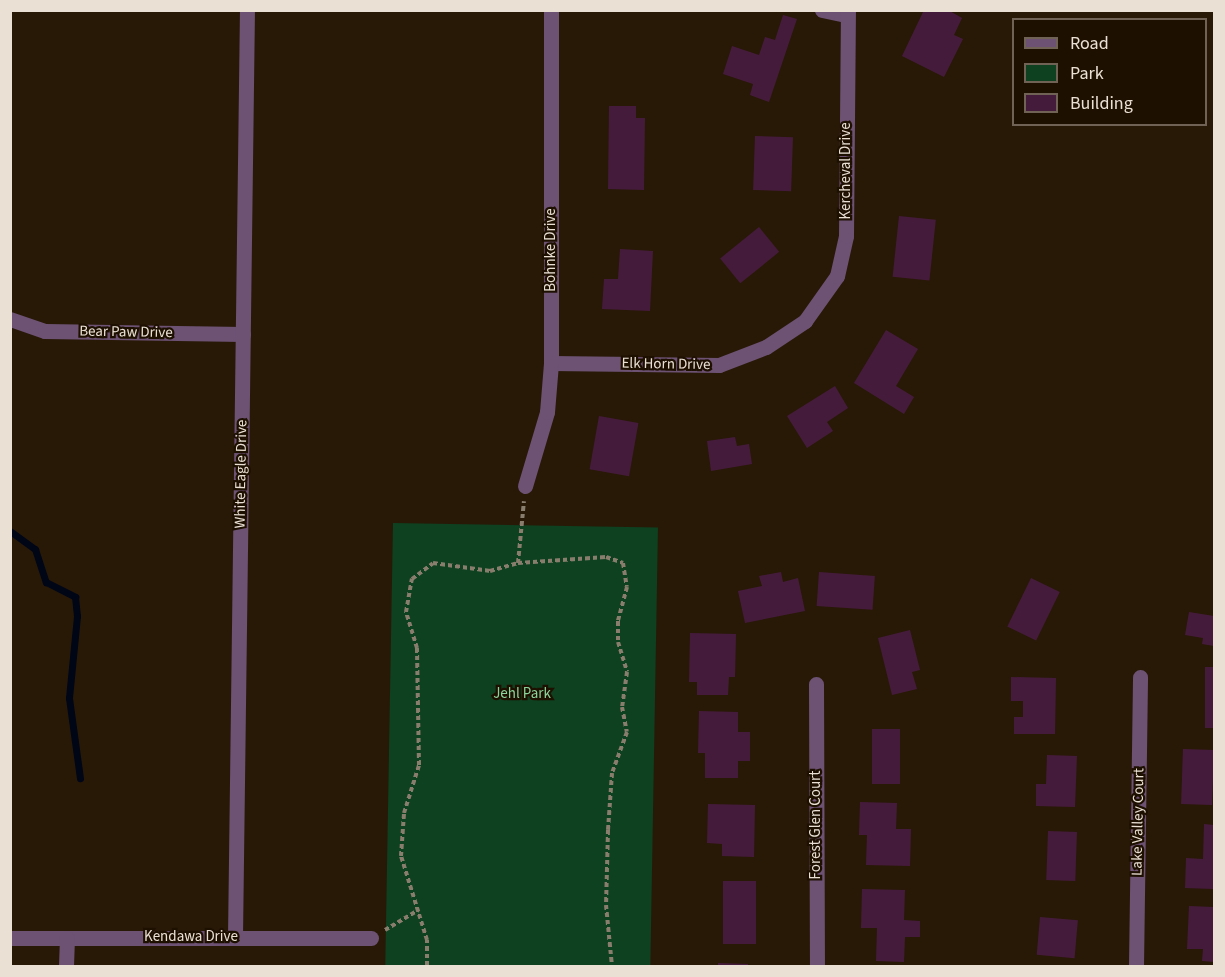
<!DOCTYPE html>
<html>
<head>
<meta charset="utf-8">
<style>
	body { margin:0 }
	#map { position:relative; width:1225px; height:977px; overflow:hidden; background:#281907; font-family:"Source Sans 3",sans-serif }
	div>[style] { position:absolute }
	[style*='--x'] { left:calc(var(--x)*1px); top:calc(var(--y)*1px); width:calc(var(--w)*1px); rotate:calc(var(--a)*1deg) }
	.green>* { inset:0; background:#0e4120; transform-origin:0 0 }
	.stream>* { height:7px; margin:-3.5px; padding:0 3.5px; transform-origin:3.5px; border-radius:3.5px; background:#000616 }
	.building>* { inset:0; background:#451b3b; transform-origin:0 0 }
	.path>* { height:4px; margin-top:-2px; transform-origin:0; background:repeating-linear-gradient(90deg,#897d6e 0 4.5px,transparent 0 7.5px) }
	.street>* { height:15px; margin:-7.5px; padding:0 7.5px; transform-origin:7.5px; border-radius:7.5px; background:#6d5274 }
	span { translate:-50% -50%; white-space:nowrap; text-align:center; line-height:1.15; -webkit-text-stroke:4.5px #1e1001; paint-order:stroke }
	.street-label { font-size:15px; color:#eae0d4 }
	.park-label { font-size:15px; color:#8ad59b }
	.frame { position:absolute; inset:0; border:12px solid #eae0d4; pointer-events:none }
	.legend { position:absolute; left:1012px; top:18px; width:195px; height:108px; box-sizing:border-box; background:#1e1001; border:2px solid #706355; margin:0; padding:8px 10px; list-style:none; font-size:18px; color:#eae0d4 }
	.legend li { display:flex; align-items:center; gap:12px; height:30px }
	.legend b { width:30px; border:2px solid #706355 }
</style>
</head>
<body>
<div id="map">
	<div class="green">
		<div style="left:393px;top:523px;width:265px;height:443px;rotate:1deg"></div>
	</div>
	<div class="stream">
		<div style="--x:10;--y:531;--w:31;--a:36"></div>
		<div style="--x:35;--y:549;--w:35;--a:72"></div>
		<div style="--x:46;--y:582;--w:33;--a:27"></div>
		<div style="--x:75;--y:597;--w:19;--a:84"></div>
		<div style="--x:77;--y:616;--w:82;--a:95.6"></div>
		<div style="--x:69;--y:698;--w:81;--a:82.2"></div>
	</div>
	<div class="building">
		<div style="clip-path:polygon(924px 10px,948px 10px,962px 18px,954px 35px,963px 39px,944px 77px,902px 56px)"></div>
		<div style="clip-path:polygon(783px 15px,797px 19px,769px 102px,750px 95px,753px 84px,723px 74px,732px 46px,759px 55px,765px 37px,775px 40px)"></div>
		<div style="clip-path:polygon(609px 106px,636px 106px,636px 118px,645px 118px,644px 190px,608px 189px)"></div>
		<div style="left:755px;top:136px;width:38px;height:54px;rotate:2deg"></div>
		<div style="left:899px;top:216px;width:37px;height:61px;rotate:6deg"></div>
		<div style="left:759px;top:227px;width:32px;height:50px;rotate:51deg"></div>
		<div style="clip-path:polygon(620px 249px,653px 251px,650px 311px,602px 309px,604px 279px,618px 279px)"></div>
		<div style="clip-path:polygon(886px 330px,918px 349px,896px 386px,914px 397px,904px 414px,854px 383px)"></div>
		<div style="clip-path:polygon(835px 386px,848px 408px,827px 422px,833px 431px,807px 448px,787px 416px)"></div>
		<div style="left:599px;top:416px;width:40px;height:54px;rotate:10deg"></div>
		<div style="clip-path:polygon(735px 437px,737px 446px,749px 444px,752px 464px,711px 471px,707px 441px)"></div>
		<div style="clip-path:polygon(781px 572px,783px 582px,798px 578px,805px 611px,745px 623px,738px 591px,762px 586px,759px 576px)"></div>
		<div style="left:819px;top:572px;width:56px;height:34px;rotate:4deg"></div>
		<div style="left:1031px;top:578px;width:32px;height:54px;rotate:26deg"></div>
		<div style="clip-path:polygon(1189px 612px,1214px 616px,1214px 646px,1202px 644px,1203px 638px,1185px 635px)"></div>
		<div style="clip-path:polygon(910px 630px,920px 670px,912px 672px,917px 689px,892px 695px,878px 638px)"></div>
		<div style="clip-path:polygon(690px 633px,736px 634px,735px 677px,729px 677px,728px 695px,697px 695px,697px 682px,689px 682px)"></div>
		<div style="left:1205px;top:667px;width:9px;height:61px"></div>
		<div style="clip-path:polygon(1011px 677px,1056px 678px,1055px 734px,1014px 734px,1014px 717px,1023px 717px,1023px 701px,1011px 701px)"></div>
		<div style="clip-path:polygon(699px 711px,738px 712px,738px 732px,750px 732px,750px 761px,738px 761px,738px 778px,705px 778px,705px 753px,698px 753px)"></div>
		<div style="left:872px;top:729px;width:28px;height:55px"></div>
		<div style="left:1183px;top:749px;width:31px;height:55px;rotate:2deg"></div>
		<div style="clip-path:polygon(1047px 755px,1077px 756px,1075px 807px,1036px 806px,1036px 784px,1046px 784px)"></div>
		<div style="clip-path:polygon(860px 802px,897px 803px,896px 829px,911px 829px,910px 866px,866px 865px,867px 835px,859px 835px)"></div>
		<div style="clip-path:polygon(708px 804px,755px 805px,754px 857px,722px 856px,722px 844px,707px 843px)"></div>
		<div style="clip-path:polygon(1204px 824px,1214px 825px,1214px 889px,1185px 888px,1186px 858px,1203px 859px)"></div>
		<div style="left:1048px;top:831px;width:29px;height:49px;rotate:2deg"></div>
		<div style="left:723px;top:881px;width:33px;height:63px"></div>
		<div style="clip-path:polygon(862px 889px,905px 890px,904px 920px,920px 921px,920px 937px,905px 937px,904px 962px,876px 961px,877px 928px,861px 928px)"></div>
		<div style="clip-path:polygon(1189px 906px,1214px 907px,1214px 962px,1202px 961px,1203px 949px,1187px 949px)"></div>
		<div style="left:1040px;top:917px;width:38px;height:38px;rotate:5deg"></div>
		<div style="clip-path:polygon(718px 963px,748px 964px,748px 966px,718px 966px)"></div>
	</div>
	<div class="path">
		<div style="--x:518;--y:563;--w:62;--a:-84.5"></div>
		<div style="--x:385;--y:930;--w:39;--a:-31"></div>
		<div style="--x:427;--y:966;--w:26;--a:-90"></div>
		<div style="--x:427;--y:940;--w:88;--a:-107.2"></div>
		<div style="--x:401;--y:856;--w:43;--a:-86"></div>
		<div style="--x:404;--y:813;--w:50;--a:-72.6"></div>
		<div style="--x:419;--y:765;--w:117;--a:-91"></div>
		<div style="--x:417;--y:648;--w:38;--a:-107"></div>
		<div style="--x:406;--y:612;--w:34;--a:-80"></div>
		<div style="--x:412;--y:579;--w:26;--a:-37"></div>
		<div style="--x:433;--y:563;--w:58;--a:8"></div>
		<div style="--x:490;--y:571;--w:29;--a:-16"></div>
		<div style="--x:518;--y:563;--w:88;--a:-3.9"></div>
		<div style="--x:606;--y:557;--w:18;--a:19"></div>
		<div style="--x:623;--y:563;--w:24;--a:81"></div>
		<div style="--x:627;--y:587;--w:35;--a:105"></div>
		<div style="--x:618;--y:621;--w:21;--a:90"></div>
		<div style="--x:618;--y:642;--w:31;--a:73"></div>
		<div style="--x:627;--y:672;--w:35;--a:98"></div>
		<div style="--x:622;--y:707;--w:25;--a:79"></div>
		<div style="--x:627;--y:732;--w:44;--a:110.1"></div>
		<div style="--x:612;--y:773;--w:57;--a:94"></div>
		<div style="--x:608;--y:830;--w:75;--a:91.5"></div>
		<div style="--x:606;--y:905;--w:61;--a:84.4"></div>
	</div>
	<div class="street">
		<div style="--x:822;--y:10;--w:24;--a:12"></div>
		<div style="--x:10;--y:319;--w:37;--a:19"></div>
		<div style="--x:45;--y:331;--w:198;--a:0.9"></div>
		<div style="--x:551;--y:363;--w:168;--a:0.7"></div>
		<div style="--x:719;--y:365;--w:50;--a:-21"></div>
		<div style="--x:766;--y:347;--w:47;--a:-33.7"></div>
		<div style="--x:805;--y:321;--w:55;--a:-54.6"></div>
		<div style="--x:837;--y:276;--w:41;--a:-77.3"></div>
		<div style="--x:846;--y:236;--w:226;--a:-89.5"></div>
		<div style="--x:525;--y:486;--w:77;--a:-73.4"></div>
		<div style="--x:547;--y:412;--w:49;--a:-85.3"></div>
		<div style="--x:551;--y:363;--w:353;--a:-90"></div>
		<div style="--x:816;--y:684;--w:282;--a:89.8"></div>
		<div style="--x:235;--y:937;--w:927;--a:-89.26"></div>
		<div style="--x:10;--y:938;--w:361;--a:0"></div>
		<div style="--x:66;--y:966;--w:28;--a:-88"></div>
		<div style="--x:1136;--y:966;--w:289;--a:-89.2"></div>
	</div>
	<div class="street-label">
		<span style="left:846px;top:171px;rotate:-90deg">Kercheval Drive</span>
		<span style="left:551px;top:250px;rotate:-90deg">Bohnke Drive</span>
		<span style="left:126px;top:332px;rotate:1deg">Bear Paw Drive</span>
		<span style="left:666px;top:364px;rotate:1deg">Elk Horn Drive</span>
		<span style="left:241px;top:474px;rotate:-89deg">White Eagle Drive</span>
		<span style="left:1138px;top:822px;rotate:-89deg">Lake Valley Court</span>
		<span style="left:816px;top:825px;rotate:-90deg">Forest Glen Court</span>
		<span style="left:191px;top:937px">Kendawa Drive</span>
	</div>
	<div class="park-label">
		<span style="left:522px;top:694px">Jehl Park</span>
	</div>
	<div class="frame"></div>
	<ul class="legend">
	<li><b style="height:8px;background:#6d5274"></b>Road</li>
	<li><b style="height:16px;background:#0e4120"></b>Park</li>
	<li><b style="height:16px;background:#451b3b"></b>Building</li>
	</ul>
</div>
</body>
</html>
